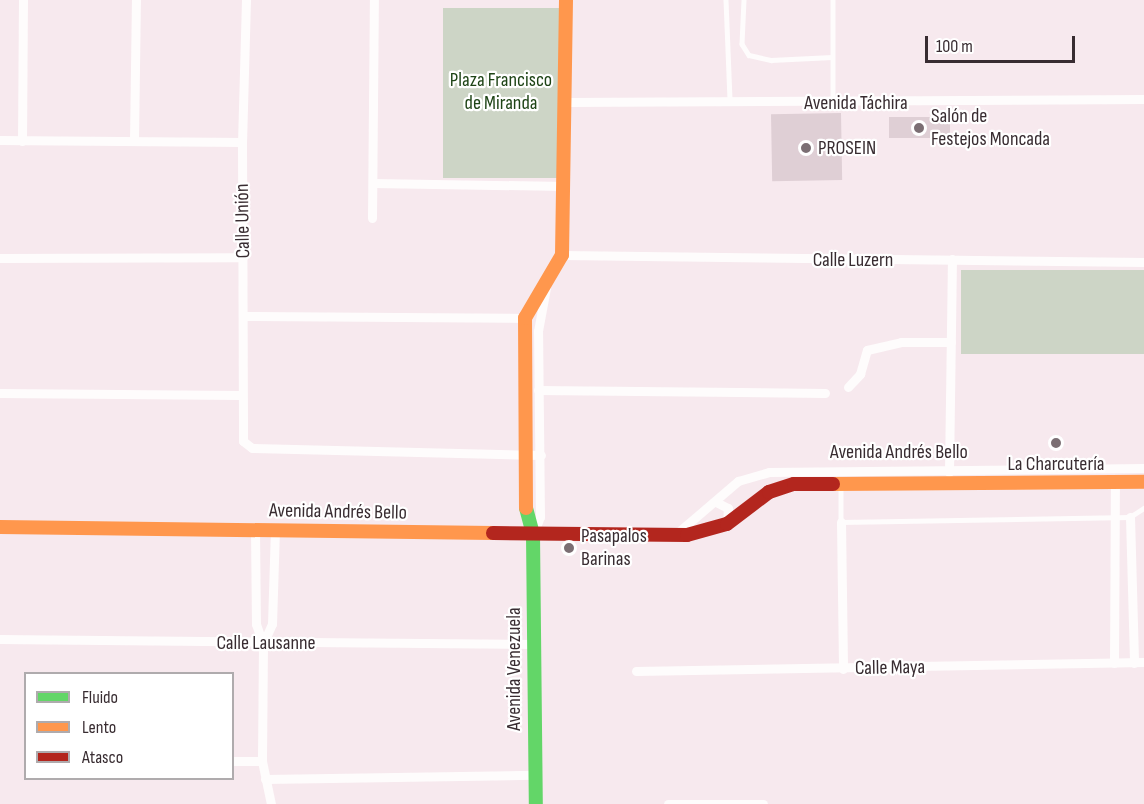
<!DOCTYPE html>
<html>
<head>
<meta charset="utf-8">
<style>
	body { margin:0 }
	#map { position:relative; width:1144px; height:804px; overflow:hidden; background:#f7e9ee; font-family:"Sofia Sans Condensed",sans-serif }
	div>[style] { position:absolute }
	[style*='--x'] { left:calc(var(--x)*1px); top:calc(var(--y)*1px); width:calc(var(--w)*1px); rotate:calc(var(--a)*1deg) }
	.green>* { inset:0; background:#cdd5c6; transform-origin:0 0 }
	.building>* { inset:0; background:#dfcfd5; transform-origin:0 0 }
	.lane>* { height:4.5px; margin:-2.25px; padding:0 2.25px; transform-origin:2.25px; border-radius:2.25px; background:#fefcfc }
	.street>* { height:9px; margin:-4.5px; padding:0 4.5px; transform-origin:4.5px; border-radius:4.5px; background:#fefcfc }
	.fast>* { height:14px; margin:-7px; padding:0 7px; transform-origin:7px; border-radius:7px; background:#63d668 }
	.slow>* { height:14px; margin:-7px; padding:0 7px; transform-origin:7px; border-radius:7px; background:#ff974d }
	.jam>* { height:14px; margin:-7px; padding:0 7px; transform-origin:7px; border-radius:7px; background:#b3261e }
	.dots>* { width:16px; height:16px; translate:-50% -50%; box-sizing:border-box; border:3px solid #fff; border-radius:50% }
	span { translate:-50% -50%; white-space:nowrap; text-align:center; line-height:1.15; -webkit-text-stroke:4.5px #fff; paint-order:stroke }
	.park-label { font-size:20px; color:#1e4416 }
	.street-label { font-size:20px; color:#382c31 }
	.poi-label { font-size:20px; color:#382c31 }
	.left { translate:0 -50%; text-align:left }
	.legend { position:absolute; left:24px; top:672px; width:210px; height:108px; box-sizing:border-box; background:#fff; border:2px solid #afabad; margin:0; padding:8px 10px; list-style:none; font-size:18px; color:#382c31 }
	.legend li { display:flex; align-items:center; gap:12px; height:30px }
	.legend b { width:30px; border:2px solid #afabad }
	.scale { position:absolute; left:925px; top:36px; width:150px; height:27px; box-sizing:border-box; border:3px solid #382c31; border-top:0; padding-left:8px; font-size:18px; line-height:21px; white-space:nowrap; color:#382c31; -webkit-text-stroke:4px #fff; paint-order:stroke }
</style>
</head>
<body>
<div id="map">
	<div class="green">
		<div style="left:443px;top:8px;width:116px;height:170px"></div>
		<div style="left:1144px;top:270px;width:84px;height:183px;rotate:90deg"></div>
	</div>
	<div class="building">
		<div style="left:841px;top:113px;width:67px;height:70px;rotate:89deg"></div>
		<div style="left:950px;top:117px;width:21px;height:61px;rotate:90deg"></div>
	</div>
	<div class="lane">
		<div style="--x:726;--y:0;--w:100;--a:87.7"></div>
		<div style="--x:744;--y:0;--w:44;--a:92.6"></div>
		<div style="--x:742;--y:44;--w:13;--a:58"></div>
		<div style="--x:749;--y:55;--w:23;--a:13"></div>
		<div style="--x:771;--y:60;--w:61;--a:-2.8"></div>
		<div style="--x:833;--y:0;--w:102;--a:90"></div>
		<div style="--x:841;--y:487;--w:35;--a:90"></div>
		<div style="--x:841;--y:522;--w:289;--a:-1"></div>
		<div style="--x:1130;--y:517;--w:17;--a:-33"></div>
	</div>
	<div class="street">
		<div style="--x:246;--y:0;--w:142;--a:91.6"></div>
		<div style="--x:242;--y:142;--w:299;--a:89.8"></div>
		<div style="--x:243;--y:441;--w:11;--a:38"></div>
		<div style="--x:252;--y:448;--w:289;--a:1.4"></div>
		<div style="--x:568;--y:102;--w:576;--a:-0.3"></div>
		<div style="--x:0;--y:140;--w:242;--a:0.5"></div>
		<div style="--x:134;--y:140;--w:140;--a:-89.2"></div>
		<div style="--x:22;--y:141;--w:141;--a:-89.6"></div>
		<div style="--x:373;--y:183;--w:191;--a:0.9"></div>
		<div style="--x:372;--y:218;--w:218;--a:-89.5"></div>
		<div style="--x:562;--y:255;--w:582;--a:0.69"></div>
		<div style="--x:0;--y:258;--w:243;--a:-0.2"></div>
		<div style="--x:244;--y:316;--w:281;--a:0.4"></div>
		<div style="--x:848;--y:387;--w:18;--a:-47"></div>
		<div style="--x:860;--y:374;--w:25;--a:-74"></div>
		<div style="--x:867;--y:350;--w:35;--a:-13"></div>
		<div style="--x:901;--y:342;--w:50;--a:0"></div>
		<div style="--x:538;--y:390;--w:287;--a:0.6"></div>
		<div style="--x:0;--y:393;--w:240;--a:0.5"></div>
		<div style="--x:949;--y:472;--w:213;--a:-89.2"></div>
		<div style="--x:716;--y:502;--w:13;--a:27"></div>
		<div style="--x:728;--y:508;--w:16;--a:94"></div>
		<div style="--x:1130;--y:517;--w:146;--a:88.4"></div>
		<div style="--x:841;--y:522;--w:147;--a:89.2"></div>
		<div style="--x:255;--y:530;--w:94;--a:89.4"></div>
		<div style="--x:256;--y:624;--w:21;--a:71"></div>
		<div style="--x:263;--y:644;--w:117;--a:90.5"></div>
		<div style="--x:262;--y:761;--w:44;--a:78.2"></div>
		<div style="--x:676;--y:534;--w:82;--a:-40.5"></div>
		<div style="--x:738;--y:481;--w:32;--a:-16"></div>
		<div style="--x:769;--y:472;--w:375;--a:-0.6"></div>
		<div style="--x:533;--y:535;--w:19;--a:-69"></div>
		<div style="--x:540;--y:517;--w:186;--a:-90.6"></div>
		<div style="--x:538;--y:331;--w:44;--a:-79.5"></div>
		<div style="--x:0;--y:639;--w:533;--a:0.54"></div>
		<div style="--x:263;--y:644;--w:22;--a:-66"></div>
		<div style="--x:272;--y:624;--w:94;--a:-88.2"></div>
		<div style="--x:1114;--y:663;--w:184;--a:-89.7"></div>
		<div style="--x:636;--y:671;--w:508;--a:-1.01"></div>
		<div style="--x:232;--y:761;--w:30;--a:0"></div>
		<div style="--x:265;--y:779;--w:269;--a:-0.9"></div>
		<div style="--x:668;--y:804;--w:95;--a:0"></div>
	</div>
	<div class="fast">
		<div style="--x:526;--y:508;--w:28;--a:75"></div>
		<div style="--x:533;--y:535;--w:269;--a:89.4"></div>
	</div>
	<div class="slow">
		<div style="--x:833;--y:484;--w:311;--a:-0.4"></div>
		<div style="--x:526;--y:508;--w:190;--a:-90.3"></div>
		<div style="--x:525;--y:318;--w:73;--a:-59.6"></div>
		<div style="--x:562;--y:255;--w:255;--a:-89.1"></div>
		<div style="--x:0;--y:527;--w:493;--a:0.7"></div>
	</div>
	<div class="jam">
		<div style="--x:493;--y:533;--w:194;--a:0.6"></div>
		<div style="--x:687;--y:535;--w:41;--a:-15.4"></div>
		<div style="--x:727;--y:524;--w:53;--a:-37.3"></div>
		<div style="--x:769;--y:492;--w:26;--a:-18"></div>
		<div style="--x:794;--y:484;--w:39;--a:0"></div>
	</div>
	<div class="dots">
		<div style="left:919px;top:128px;background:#7b6e73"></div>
		<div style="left:806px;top:148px;background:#7b6e73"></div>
		<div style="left:1056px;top:443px;background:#7b6e73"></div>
		<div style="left:569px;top:548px;background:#7b6e73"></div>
	</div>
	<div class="park-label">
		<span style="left:501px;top:92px">Plaza Francisco<br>de Miranda</span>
	</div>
	<div class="street-label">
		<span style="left:856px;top:103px">Avenida Táchira</span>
		<span style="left:243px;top:221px;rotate:-91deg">Calle Unión</span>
		<span style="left:853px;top:260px">Calle Luzern</span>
		<span style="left:899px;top:452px">Avenida Andrés Bello</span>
		<span style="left:338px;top:512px;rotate:1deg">Avenida Andrés Bello</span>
		<span style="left:266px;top:643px">Calle Lausanne</span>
		<span style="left:890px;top:668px;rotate:-1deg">Calle Maya</span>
		<span style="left:514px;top:669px;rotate:-90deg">Avenida Venezuela</span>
	</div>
	<div class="poi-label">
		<span class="left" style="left:931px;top:128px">Salón de<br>Festejos Moncada</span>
		<span class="left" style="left:818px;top:148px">PROSEIN</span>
		<span style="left:1056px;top:464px">La Charcutería</span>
		<span class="left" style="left:581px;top:548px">Pasapalos<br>Barinas</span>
	</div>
	<ul class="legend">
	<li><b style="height:8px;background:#63d668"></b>Fluido</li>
	<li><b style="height:8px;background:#ff974d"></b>Lento</li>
	<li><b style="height:8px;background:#b3261e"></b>Atasco</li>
	</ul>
	<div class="scale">100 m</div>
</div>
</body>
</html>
